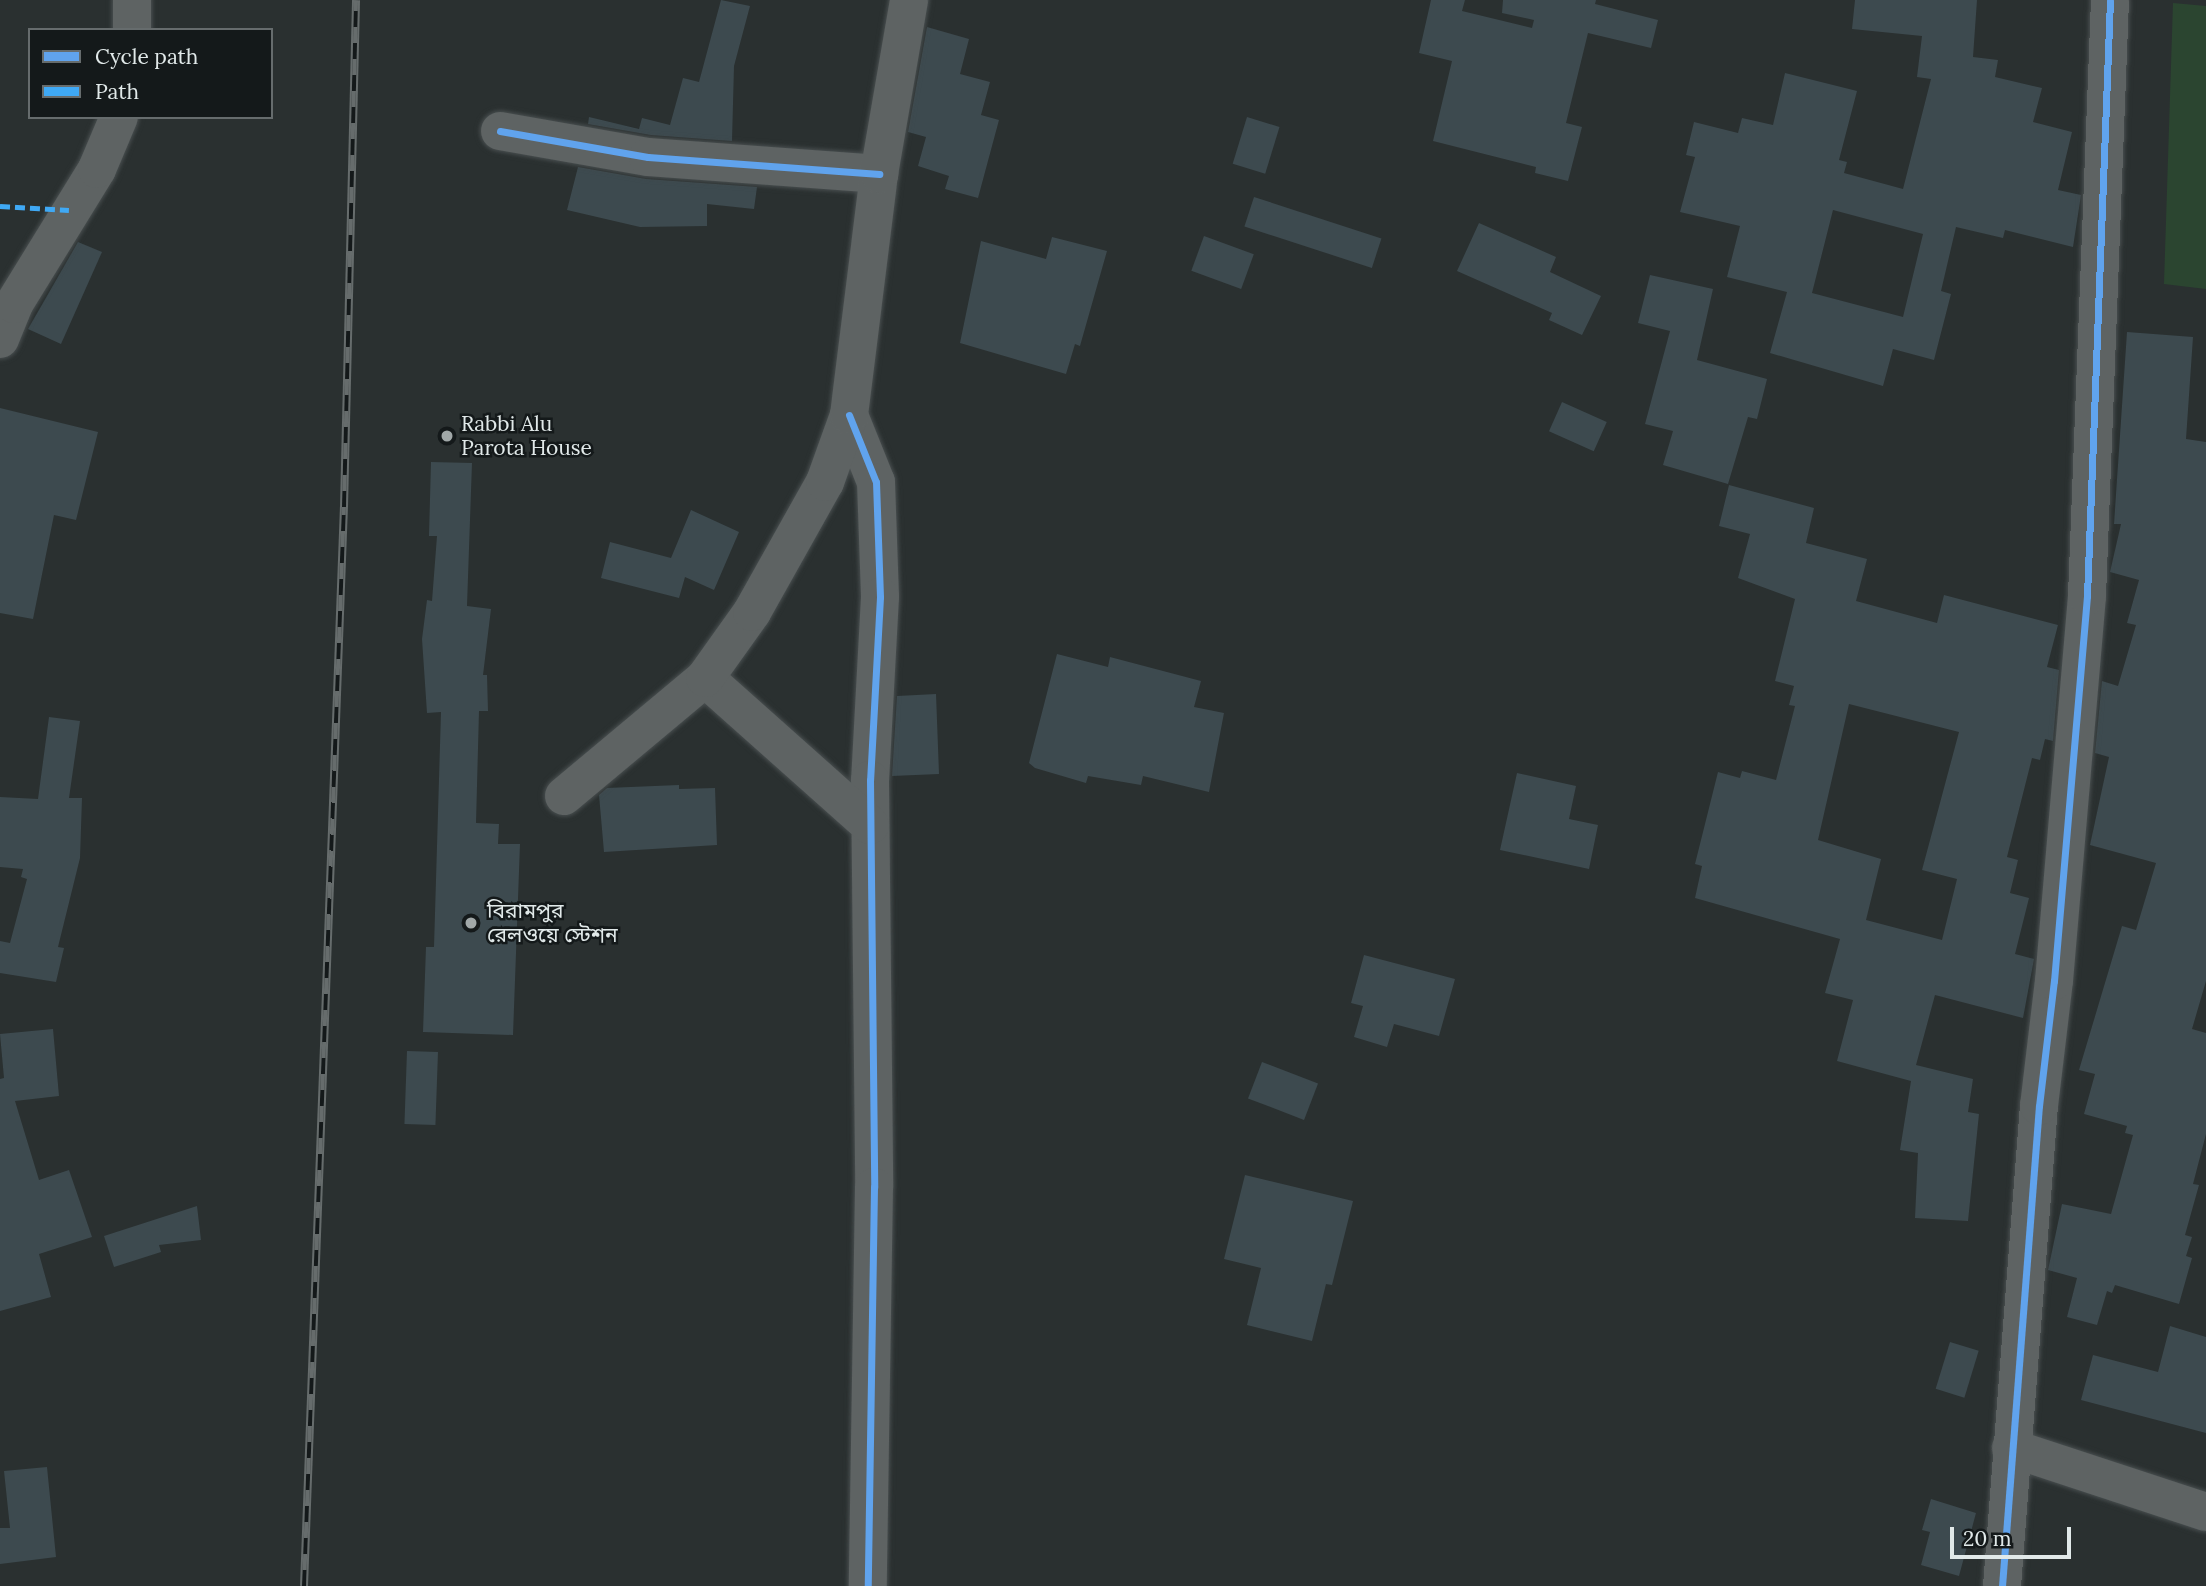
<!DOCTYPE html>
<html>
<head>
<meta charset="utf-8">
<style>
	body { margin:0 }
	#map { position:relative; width:2206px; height:1586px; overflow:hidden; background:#2a3030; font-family:Lora,"Noto Sans Bengali",serif }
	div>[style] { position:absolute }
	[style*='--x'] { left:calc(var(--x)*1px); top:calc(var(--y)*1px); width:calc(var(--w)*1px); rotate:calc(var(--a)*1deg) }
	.green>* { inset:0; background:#2b4530 }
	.building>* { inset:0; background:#3d4a4f; transform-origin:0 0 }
	.roads { filter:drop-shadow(0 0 2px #484e4f) drop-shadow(0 0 2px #484e4f) }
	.minor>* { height:38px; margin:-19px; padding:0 19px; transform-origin:19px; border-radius:19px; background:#5e6363 }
	.rail>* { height:8px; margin-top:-4px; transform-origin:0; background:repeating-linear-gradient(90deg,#14191a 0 16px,#666c6c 0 32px); box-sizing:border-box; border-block:2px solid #666c6c }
	.quiet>* { height:5px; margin-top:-2.5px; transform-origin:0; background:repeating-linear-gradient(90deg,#3fa9f5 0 10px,transparent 0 15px) }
	.cycleway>* { height:7px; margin:-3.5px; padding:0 3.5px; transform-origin:3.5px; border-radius:3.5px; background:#60a3ed }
	.dots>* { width:19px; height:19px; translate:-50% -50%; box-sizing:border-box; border:4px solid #14191a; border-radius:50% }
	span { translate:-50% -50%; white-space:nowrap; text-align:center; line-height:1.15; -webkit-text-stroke:5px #14191a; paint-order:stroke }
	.poi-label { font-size:21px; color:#e1e9e9 }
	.left { translate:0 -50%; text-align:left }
	.legend { position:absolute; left:28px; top:28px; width:245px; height:91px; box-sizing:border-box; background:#14191a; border:2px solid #666c6d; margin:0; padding:9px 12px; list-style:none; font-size:21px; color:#e1e9e9 }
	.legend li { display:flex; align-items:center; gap:14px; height:35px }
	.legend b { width:35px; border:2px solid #666c6d }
	.scale { position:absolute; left:1950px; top:1527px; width:121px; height:32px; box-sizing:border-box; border:4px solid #e1e9e9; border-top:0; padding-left:9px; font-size:21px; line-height:24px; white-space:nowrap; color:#e1e9e9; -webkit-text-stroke:5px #14191a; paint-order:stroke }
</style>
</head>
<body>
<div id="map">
	<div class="green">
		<div style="clip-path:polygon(2173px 3px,2206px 6px,2206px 289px,2164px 284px)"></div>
	</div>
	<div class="building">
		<div style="clip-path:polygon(721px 0,750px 6px,734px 66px,732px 141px,651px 135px,588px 124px,589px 117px,639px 129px,642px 118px,670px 125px,683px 78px,699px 82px)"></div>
		<div style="clip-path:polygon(1431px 0,1465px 0,1462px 11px,1532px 28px,1534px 20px,1502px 13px,1503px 0,1596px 0,1595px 4px,1658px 20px,1651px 48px,1588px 33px,1566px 123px,1582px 127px,1568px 181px,1535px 173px,1536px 167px,1433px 141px,1452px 61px,1419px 53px)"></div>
		<div style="clip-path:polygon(evenodd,1855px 0,1977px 0,1973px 57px,1998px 60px,1995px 77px,2042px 88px,2033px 122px,2072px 132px,2058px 190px,2081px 195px,2073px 247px,2005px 230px,2003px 238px,1956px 227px,1941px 291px,1951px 294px,1934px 360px,1893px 349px,1883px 386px,1770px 353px,1787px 292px,1727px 277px,1740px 226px,1680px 212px,1695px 157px,1686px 155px,1694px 122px,1738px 133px,1742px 118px,1773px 125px,1785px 73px,1857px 91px,1839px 160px,1847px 162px,1844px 173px,1903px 189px,1931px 79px,1917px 77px,1922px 36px,1852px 29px,1855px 0,1833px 210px,1923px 234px,1903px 317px,1812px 293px,1833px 210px)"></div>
		<div style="clip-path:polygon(927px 27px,969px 39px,960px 74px,990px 82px,981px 115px,999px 120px,978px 198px,945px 189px,949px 176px,918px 166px,926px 137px,908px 132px)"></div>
		<div style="left:1247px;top:117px;width:34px;height:49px;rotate:17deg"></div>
		<div style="clip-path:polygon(578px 167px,646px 179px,757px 187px,754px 209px,707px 204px,707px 226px,640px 227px,567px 210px)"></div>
		<div style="left:1254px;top:197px;width:134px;height:31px;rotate:18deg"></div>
		<div style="clip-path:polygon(1479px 223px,1556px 257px,1550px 272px,1601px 296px,1582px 335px,1549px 320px,1552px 313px,1457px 271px)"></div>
		<div style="left:1204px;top:236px;width:53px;height:37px;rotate:20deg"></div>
		<div style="clip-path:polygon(1052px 237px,1107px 251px,1080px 346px,1075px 344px,1066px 374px,960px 343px,981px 241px,1046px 259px)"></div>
		<div style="clip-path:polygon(78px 242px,102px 252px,61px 344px,28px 329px)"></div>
		<div style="clip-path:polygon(1650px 275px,1713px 289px,1697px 360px,1767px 379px,1757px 419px,1748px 417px,1728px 484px,1663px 465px,1673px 431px,1645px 424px,1670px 331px,1638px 323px)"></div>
		<div style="clip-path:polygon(2127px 332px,2193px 337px,2186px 439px,2206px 442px,2206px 981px,2192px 1029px,2206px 1033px,2206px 1134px,2193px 1184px,2199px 1185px,2185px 1235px,2192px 1237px,2186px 1256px,2192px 1258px,2179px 1304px,2115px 1285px,2112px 1293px,2107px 1291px,2097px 1325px,2067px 1317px,2077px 1278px,2048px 1270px,2062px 1204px,2111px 1214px,2133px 1135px,2125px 1133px,2127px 1126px,2084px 1114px,2095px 1074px,2079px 1070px,2122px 926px,2136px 930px,2156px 863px,2090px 845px,2109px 757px,2095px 753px,2102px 681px,2118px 686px,2136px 625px,2127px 623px,2139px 580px,2110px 572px,2121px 524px,2114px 524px)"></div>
		<div style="left:1562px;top:402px;width:49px;height:32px;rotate:24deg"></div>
		<div style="clip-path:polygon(0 408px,98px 432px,76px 520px,54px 515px,33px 619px,0 613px)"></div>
		<div style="clip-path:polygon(431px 462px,472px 463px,467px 606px,491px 609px,483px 675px,487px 675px,488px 711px,479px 711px,476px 823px,499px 824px,498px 844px,520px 844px,513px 1035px,423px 1032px,426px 947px,434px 947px,441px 712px,427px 713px,422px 639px,427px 600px,432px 601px,437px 536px,429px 536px)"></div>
		<div style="clip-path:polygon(evenodd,1729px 485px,1814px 508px,1806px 543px,1867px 559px,1856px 601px,1937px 623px,1944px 595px,2058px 625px,2047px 667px,2059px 670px,2053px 741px,2045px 739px,2040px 760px,2032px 758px,2007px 857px,2018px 860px,2010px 893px,2029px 898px,2015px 954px,2034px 959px,2023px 1018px,1935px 995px,1916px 1065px,1973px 1079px,1968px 1112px,1979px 1114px,1968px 1221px,1915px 1218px,1918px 1153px,1900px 1150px,1911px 1081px,1837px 1061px,1853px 1000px,1825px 993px,1840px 939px,1695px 898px,1702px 866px,1695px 864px,1718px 772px,1740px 778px,1742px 771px,1776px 780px,1795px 706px,1789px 705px,1794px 686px,1775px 681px,1795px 599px,1738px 578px,1750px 534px,1719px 526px,1729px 485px,1849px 704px,1959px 732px,1922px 870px,1957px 879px,1942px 940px,1866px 920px,1881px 859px,1818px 840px,1849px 704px)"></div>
		<div style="clip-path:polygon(691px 510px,739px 532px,714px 590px,685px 577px,679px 598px,601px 578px,610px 542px,671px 558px)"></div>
		<div style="clip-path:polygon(1057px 654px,1108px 667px,1110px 657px,1201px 681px,1194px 707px,1224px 713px,1209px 792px,1143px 776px,1141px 785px,1088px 776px,1086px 783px,1035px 768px,1029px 763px)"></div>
		<div style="clip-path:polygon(936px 694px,939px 774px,892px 776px,897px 696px)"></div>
		<div style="clip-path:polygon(49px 717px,80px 721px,69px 798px,82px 798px,80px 858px,58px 947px,64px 948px,56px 982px,0 973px,0 941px,10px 943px,27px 879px,21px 877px,23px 869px,0 867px,0 797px,38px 799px)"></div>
		<div style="clip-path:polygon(1517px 773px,1576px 786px,1569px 819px,1598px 825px,1589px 869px,1500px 850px)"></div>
		<div style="clip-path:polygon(679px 785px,679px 789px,715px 788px,717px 845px,604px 852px,599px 795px,607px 788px)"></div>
		<div style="clip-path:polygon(1364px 955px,1455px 979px,1439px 1036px,1394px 1024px,1387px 1047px,1354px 1037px,1363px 1006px,1351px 1003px)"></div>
		<div style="clip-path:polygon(53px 1029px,59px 1096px,15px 1101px,39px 1180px,69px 1170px,92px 1237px,39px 1254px,51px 1297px,0 1311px,0 1079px,4px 1078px,0 1034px)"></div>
		<div style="left:407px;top:1051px;width:31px;height:73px;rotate:2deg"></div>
		<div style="left:1262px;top:1062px;width:60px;height:39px;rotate:21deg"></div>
		<div style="clip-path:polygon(1245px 1175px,1353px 1201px,1332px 1285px,1326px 1284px,1312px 1341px,1247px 1325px,1261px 1268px,1224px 1259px)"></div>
		<div style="clip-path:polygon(197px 1206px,201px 1240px,159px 1245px,161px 1252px,114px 1267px,104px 1236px)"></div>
		<div style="clip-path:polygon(2170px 1326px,2206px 1337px,2206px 1433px,2081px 1400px,2093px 1355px,2158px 1372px)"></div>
		<div style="left:1950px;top:1342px;width:30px;height:49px;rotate:17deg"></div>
		<div style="clip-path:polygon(47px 1467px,56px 1557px,0 1564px,0 1528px,10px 1528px,4px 1471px)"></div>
		<div style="clip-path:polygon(1931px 1499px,1976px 1513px,1959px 1576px,1921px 1565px,1930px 1532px,1922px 1530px)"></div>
	</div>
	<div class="roads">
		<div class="minor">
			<div style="--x:132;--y:0;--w:30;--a:90"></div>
			<div style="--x:500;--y:131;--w:150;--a:10"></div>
			<div style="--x:648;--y:157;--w:232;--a:4.2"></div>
			<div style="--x:0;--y:339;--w:38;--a:-68"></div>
			<div style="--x:14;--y:304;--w:158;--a:-58.4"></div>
			<div style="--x:97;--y:169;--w:56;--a:-67.1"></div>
			<div style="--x:849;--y:415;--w:72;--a:68.1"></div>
			<div style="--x:876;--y:482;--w:115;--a:88"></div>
			<div style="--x:880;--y:597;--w:183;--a:93.1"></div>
			<div style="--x:870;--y:780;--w:407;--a:89.4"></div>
			<div style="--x:874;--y:1187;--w:399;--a:90.9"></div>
			<div style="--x:705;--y:678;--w:221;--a:41.7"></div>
			<div style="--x:564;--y:796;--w:184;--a:-39.9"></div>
			<div style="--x:705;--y:678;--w:81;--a:-54.5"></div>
			<div style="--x:752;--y:612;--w:149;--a:-60.7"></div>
			<div style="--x:825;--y:482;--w:71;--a:-70.3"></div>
			<div style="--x:849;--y:415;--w:243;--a:-82.9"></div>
			<div style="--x:879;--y:174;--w:177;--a:-80.2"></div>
			<div style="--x:2011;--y:1448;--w:205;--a:18.2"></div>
			<div style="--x:2002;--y:1586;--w:481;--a:-85.6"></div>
			<div style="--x:2039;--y:1106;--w:126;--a:-83.2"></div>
			<div style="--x:2054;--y:981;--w:386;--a:-85.1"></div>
			<div style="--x:2087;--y:596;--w:596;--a:-87.79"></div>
		</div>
	</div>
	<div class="rail">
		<div style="--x:304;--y:1586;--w:1080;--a:-87.88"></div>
		<div style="--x:344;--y:507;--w:507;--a:-88.64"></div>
	</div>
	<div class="quiet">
		<div style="--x:0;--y:206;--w:69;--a:3.3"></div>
	</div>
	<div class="cycleway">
		<div style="--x:500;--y:131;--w:150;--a:10"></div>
		<div style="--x:648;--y:157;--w:232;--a:4.2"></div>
		<div style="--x:849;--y:415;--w:72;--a:68.1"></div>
		<div style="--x:876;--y:482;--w:115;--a:88"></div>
		<div style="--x:880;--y:597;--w:183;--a:93.1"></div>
		<div style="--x:870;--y:780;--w:407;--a:89.4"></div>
		<div style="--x:874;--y:1187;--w:399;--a:90.9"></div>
		<div style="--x:2002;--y:1586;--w:481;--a:-85.6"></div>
		<div style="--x:2039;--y:1106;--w:126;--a:-83.2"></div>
		<div style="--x:2054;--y:981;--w:386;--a:-85.1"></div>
		<div style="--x:2087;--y:596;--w:596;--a:-87.79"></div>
	</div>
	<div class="dots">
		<div style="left:447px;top:436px;background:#a1a8a8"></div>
		<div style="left:471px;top:923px;background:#a1a8a8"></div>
	</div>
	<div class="poi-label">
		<span class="left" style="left:461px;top:436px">Rabbi Alu<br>Parota House</span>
		<span class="left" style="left:487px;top:923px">বিরামপুর<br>রেলওয়ে স্টেশন</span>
	</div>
	<ul class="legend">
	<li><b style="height:9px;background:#60a3ed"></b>Cycle path</li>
	<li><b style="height:9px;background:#3fa9f5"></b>Path</li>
	</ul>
	<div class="scale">20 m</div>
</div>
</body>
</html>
